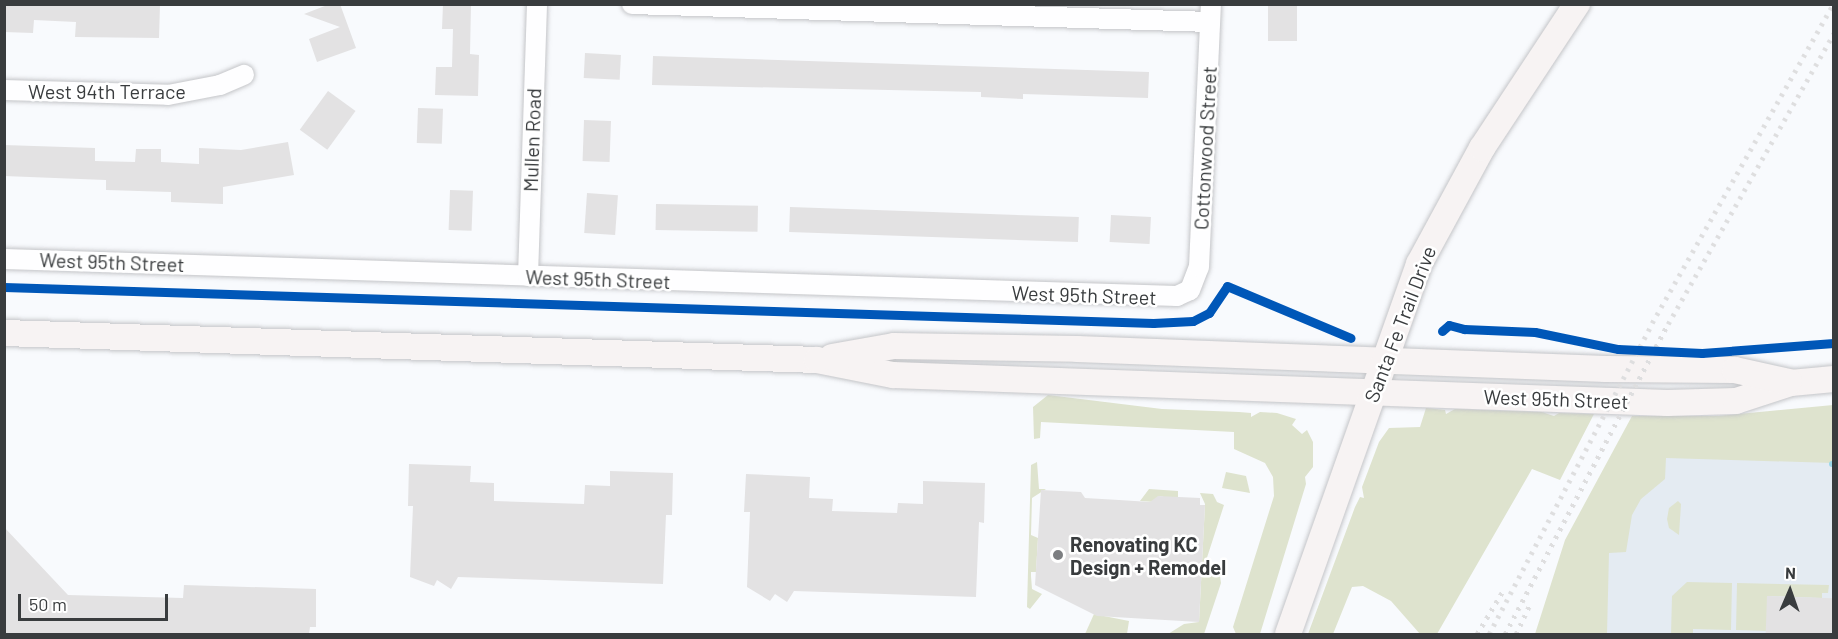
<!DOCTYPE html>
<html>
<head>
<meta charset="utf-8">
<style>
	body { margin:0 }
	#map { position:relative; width:1838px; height:639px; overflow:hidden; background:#f8fafd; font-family:Barlow,sans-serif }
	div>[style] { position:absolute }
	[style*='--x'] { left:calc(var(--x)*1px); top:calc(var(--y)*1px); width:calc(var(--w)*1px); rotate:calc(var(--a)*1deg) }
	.built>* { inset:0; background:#e4ebf2 }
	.green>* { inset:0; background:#dee3ce }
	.stream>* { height:6px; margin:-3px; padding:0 3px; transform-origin:3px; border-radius:3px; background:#9cd8e8 }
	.building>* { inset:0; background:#e3e2e3; transform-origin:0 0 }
	.roads { filter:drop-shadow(0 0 2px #c4c5c8) drop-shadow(0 0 2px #c4c5c8) }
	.minor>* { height:20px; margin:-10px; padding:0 10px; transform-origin:10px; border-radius:10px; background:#fefeff }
	.major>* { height:26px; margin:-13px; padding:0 13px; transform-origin:13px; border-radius:13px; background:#f7f3f3 }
	.rail>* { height:4.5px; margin-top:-2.25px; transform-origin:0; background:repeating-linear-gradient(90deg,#dededf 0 3px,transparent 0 9px) }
	.cycleway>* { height:9px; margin:-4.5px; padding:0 4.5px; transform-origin:4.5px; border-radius:4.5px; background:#0057b8 }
	.dots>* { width:16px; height:16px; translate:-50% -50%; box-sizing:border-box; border:3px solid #fff; border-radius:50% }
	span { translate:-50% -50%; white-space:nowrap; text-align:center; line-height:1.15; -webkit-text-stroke:5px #fff; paint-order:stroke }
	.street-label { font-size:20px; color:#393c3e }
	.poi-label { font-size:20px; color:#393c3e; font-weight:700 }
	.left { translate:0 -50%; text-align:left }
	.frame { position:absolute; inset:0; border:6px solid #393c3e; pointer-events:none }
	.north { position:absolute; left:1760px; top:561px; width:60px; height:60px; -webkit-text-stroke:4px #fff; paint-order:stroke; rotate:2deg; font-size:16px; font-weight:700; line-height:24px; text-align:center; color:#393c3e }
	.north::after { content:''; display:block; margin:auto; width:21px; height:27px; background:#393c3e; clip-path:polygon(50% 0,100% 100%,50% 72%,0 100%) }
	.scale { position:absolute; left:18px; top:594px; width:150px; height:27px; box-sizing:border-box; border:3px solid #393c3e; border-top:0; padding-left:8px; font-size:18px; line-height:21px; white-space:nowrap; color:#393c3e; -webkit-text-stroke:4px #fff; paint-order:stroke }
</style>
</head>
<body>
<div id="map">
	<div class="built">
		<div style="clip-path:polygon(1833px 425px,1833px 634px,1559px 634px,1654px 436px)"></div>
	</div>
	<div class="green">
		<div style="clip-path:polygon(1048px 395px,1162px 409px,1239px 412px,1251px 413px,1251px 417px,1260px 412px,1277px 413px,1296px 419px,1292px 425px,1302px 434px,1307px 430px,1313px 442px,1313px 467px,1305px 477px,1306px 484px,1260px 634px,1236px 634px,1233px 627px,1274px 496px,1273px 477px,1265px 463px,1234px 449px,1234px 432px,1041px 422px,1040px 438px,1034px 439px,1033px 407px)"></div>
		<div style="clip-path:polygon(1833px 405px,1833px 463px,1666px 458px,1665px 479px,1641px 499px,1632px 515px,1626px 552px,1609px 553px,1607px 634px,1535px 634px,1565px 540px,1632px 416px,1718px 416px)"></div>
		<div style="clip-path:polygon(1426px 408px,1445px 410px,1446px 414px,1455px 409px,1542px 412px,1554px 416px,1559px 413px,1594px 414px,1560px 480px,1532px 469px,1437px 634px,1420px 634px,1391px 601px,1363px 586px,1352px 587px,1333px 634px,1308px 634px,1355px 507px,1360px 497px,1364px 498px,1362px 487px,1379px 442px,1389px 428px,1420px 427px)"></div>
		<div style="clip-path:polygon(1037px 462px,1039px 489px,1046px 489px,1032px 498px,1031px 535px,1038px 538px,1036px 572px,1031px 572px,1031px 576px,1032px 589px,1042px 594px,1030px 609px,1027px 607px,1031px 465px)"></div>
		<div style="clip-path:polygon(1226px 472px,1246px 476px,1250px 493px,1222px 488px)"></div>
		<div style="clip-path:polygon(1149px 489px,1178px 491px,1178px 501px,1160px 496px,1155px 502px,1140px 501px)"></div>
		<div style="clip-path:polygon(1200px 493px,1213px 494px,1217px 502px,1224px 505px,1203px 570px,1220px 576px,1221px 583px,1204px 634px,1168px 634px,1184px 624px,1199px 622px,1205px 504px)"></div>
		<div style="clip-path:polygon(1678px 501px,1681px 504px,1679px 535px,1669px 528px,1667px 519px,1669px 508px)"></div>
		<div style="clip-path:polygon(1687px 582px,1732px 583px,1731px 630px,1693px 629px,1693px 634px,1671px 634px,1672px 596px)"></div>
		<div style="clip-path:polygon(1737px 583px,1829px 585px,1828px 593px,1822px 593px,1822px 598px,1768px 596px,1767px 631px,1736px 630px)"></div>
		<div style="clip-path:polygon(1094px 614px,1129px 621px,1127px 634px,1085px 634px)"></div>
	</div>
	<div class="stream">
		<div style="--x:1832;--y:464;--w:2;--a:0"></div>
	</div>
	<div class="building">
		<div style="clip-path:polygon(4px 4px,160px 5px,159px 38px,75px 37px,76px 22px,34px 20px,33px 33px,4px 32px)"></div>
		<div style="clip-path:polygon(330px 4px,340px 4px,356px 48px,317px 62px,309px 39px,340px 27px,304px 14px)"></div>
		<div style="clip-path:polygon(443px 4px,471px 4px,470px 54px,479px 55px,478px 96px,435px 95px,436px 67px,452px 67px,453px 29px,442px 29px)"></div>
		<div style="left:1268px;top:4px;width:29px;height:37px"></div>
		<div style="left:585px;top:53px;width:36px;height:25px;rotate:3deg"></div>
		<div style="clip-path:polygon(653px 56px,1149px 72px,1148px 98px,1023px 94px,1023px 99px,981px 97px,981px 92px,652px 85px)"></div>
		<div style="left:328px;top:91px;width:34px;height:48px;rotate:36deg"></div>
		<div style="left:418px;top:108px;width:25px;height:35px;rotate:2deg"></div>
		<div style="left:584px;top:120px;width:27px;height:41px;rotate:2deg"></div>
		<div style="clip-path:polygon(288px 142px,294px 175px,223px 187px,223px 204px,171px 202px,171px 192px,106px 190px,106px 180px,4px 176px,4px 145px,95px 148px,95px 161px,135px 162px,136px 149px,161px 149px,161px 162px,199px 164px,199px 148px,241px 150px)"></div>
		<div style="left:450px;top:190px;width:23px;height:40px;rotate:2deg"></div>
		<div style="left:587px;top:193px;width:31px;height:40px;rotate:4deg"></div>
		<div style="left:656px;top:204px;width:102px;height:26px;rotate:1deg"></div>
		<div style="left:790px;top:207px;width:289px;height:25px;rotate:2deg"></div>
		<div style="left:1111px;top:215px;width:40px;height:27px;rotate:3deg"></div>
		<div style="clip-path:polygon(409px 464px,471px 466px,470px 482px,494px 483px,494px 501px,584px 504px,585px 485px,610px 486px,610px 471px,673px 473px,672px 515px,666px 515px,663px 584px,458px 577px,451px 589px,437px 580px,434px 586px,410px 577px,413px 506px,408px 506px)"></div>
		<div style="clip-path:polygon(746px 474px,810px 477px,809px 498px,833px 499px,832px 511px,897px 513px,898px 503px,923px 504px,923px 481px,985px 483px,984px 523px,979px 522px,976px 597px,794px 591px,787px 602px,775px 594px,770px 601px,747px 587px,750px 512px,744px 512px)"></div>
		<div style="clip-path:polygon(1041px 490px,1081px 492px,1085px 498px,1119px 500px,1150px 502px,1158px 496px,1200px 498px,1200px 505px,1205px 505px,1199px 622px,1097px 616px,1035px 585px)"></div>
		<div style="clip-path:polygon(4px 527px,68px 595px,183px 598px,184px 585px,316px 589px,316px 627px,310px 627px,309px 634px,4px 634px)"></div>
		<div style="left:1767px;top:596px;width:66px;height:38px;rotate:2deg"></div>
	</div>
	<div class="roads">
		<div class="minor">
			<div style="--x:632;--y:4;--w:578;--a:1.78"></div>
			<div style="--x:4;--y:90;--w:164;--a:1.7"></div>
			<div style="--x:168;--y:95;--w:53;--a:-10.9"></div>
			<div style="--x:220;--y:85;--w:26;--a:-23"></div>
			<div style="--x:4;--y:259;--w:1174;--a:1.81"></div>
			<div style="--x:1177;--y:296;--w:14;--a:-25"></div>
			<div style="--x:1190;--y:290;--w:25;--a:-69"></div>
			<div style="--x:1199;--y:267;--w:263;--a:-87.4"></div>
			<div style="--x:528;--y:276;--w:272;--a:-88.1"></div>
		</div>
		<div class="major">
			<div style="--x:4;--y:333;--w:813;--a:1.9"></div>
			<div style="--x:817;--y:360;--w:77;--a:11.2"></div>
			<div style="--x:893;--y:375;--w:775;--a:2.07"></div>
			<div style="--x:1667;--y:403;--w:69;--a:-1.7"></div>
			<div style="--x:1736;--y:401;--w:58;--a:-18.1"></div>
			<div style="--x:1791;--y:383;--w:43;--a:-5.3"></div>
			<div style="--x:832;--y:357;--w:63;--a:-10.1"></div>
			<div style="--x:894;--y:346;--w:183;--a:0.9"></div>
			<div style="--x:1077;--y:349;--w:529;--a:2.17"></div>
			<div style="--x:1606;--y:369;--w:129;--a:0.4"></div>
			<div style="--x:1735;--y:370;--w:55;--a:12.5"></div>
			<div style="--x:1288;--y:634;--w:393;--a:-70.5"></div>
			<div style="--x:1419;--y:264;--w:132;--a:-61.5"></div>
			<div style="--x:1482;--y:148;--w:173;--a:-56.6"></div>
		</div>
	</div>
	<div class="rail">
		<div style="--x:1477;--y:634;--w:52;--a:-59"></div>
		<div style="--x:1489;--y:634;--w:351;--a:-62.3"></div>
		<div style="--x:1652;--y:323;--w:367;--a:-60.4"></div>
		<div style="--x:1505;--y:634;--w:350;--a:-62.3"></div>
		<div style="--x:1668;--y:324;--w:335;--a:-60.3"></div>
		<div style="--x:1516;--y:634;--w:33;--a:-65"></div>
	</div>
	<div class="cycleway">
		<div style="--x:4;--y:287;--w:1150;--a:1.79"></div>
		<div style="--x:1153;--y:323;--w:40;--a:-2.9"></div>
		<div style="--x:1193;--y:321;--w:18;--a:-27"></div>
		<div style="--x:1209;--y:313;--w:32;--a:-56"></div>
		<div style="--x:1227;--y:286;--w:134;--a:22.8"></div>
		<div style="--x:1442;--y:331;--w:9;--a:-41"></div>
		<div style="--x:1449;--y:325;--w:16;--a:15"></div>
		<div style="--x:1464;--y:329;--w:71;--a:2.4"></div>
		<div style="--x:1535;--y:332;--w:85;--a:11.6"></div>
		<div style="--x:1618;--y:349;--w:84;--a:2.7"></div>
		<div style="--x:1702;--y:353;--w:132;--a:-4.3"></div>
	</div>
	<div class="dots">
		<div style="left:1058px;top:555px;background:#7c7e81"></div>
	</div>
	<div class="street-label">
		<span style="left:107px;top:91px">West 94th Terrace</span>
		<span style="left:532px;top:140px;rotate:-88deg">Mullen Road</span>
		<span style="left:1205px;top:148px;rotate:-87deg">Cottonwood Street</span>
		<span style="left:112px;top:262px;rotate:2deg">West 95th Street</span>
		<span style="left:598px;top:279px;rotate:2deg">West 95th Street</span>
		<span style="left:1084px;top:295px;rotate:2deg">West 95th Street</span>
		<span style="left:1400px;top:324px;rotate:-69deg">Santa Fe Trail Drive</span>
		<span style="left:1556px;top:399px;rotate:2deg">West 95th Street</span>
	</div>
	<div class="poi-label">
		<span class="left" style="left:1070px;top:556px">Renovating KC<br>Design + Remodel</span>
	</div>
	<div class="frame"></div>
	<div class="north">N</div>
	<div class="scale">50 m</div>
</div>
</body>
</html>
